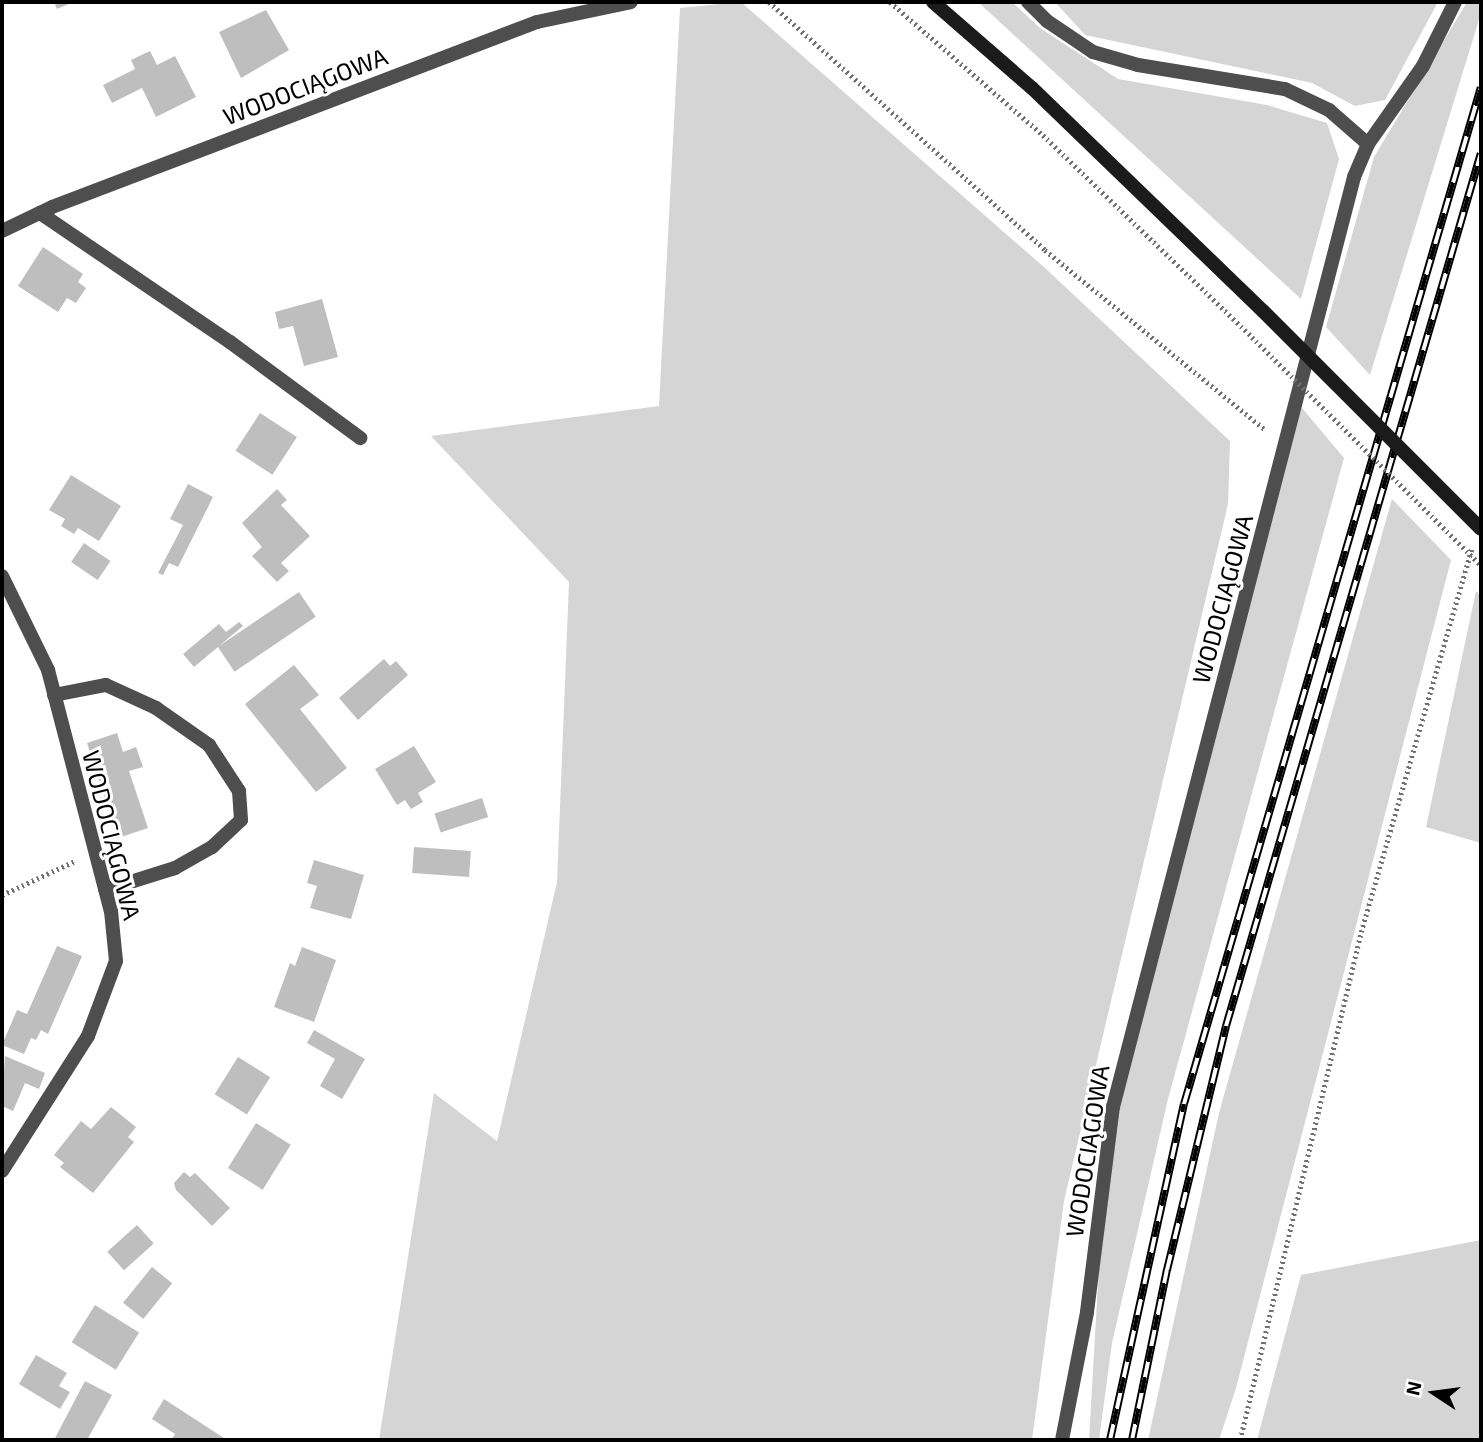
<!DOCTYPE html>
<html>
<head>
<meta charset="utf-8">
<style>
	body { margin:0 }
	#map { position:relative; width:1483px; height:1442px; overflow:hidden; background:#fff; font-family:"Exo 2",sans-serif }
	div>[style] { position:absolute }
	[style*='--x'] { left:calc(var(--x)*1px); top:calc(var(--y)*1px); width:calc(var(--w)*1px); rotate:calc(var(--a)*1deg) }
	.green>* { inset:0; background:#d5d5d5 }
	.building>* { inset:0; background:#bebebe; transform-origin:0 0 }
	.path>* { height:4.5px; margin-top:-2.25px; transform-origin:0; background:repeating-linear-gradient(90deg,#707070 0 2px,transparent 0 5.5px) }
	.lane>* { height:14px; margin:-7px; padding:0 7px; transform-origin:7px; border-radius:7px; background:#4e4e4e }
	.street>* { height:14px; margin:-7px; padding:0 7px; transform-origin:7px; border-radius:7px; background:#4e4e4e }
	.secondary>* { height:14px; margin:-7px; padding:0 7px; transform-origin:7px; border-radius:7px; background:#1b1b1b }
	.rail>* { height:8px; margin-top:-4px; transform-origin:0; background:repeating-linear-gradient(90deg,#fff 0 16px,#000 0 32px); box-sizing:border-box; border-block:2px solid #000 }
	.path-bridge>* { height:4.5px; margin-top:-2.25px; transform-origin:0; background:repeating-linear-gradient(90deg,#707070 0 2px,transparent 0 5.5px) }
	.secondary-bridge>* { height:14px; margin:-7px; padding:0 7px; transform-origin:7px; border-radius:7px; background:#1b1b1b }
	span { translate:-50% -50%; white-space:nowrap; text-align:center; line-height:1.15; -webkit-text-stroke:6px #fff; paint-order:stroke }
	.street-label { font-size:24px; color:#000 }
	.frame { position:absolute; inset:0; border:4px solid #000; pointer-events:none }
	.north { position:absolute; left:1399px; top:1358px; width:70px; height:70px; -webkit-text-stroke:5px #fff; paint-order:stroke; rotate:283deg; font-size:19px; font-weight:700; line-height:28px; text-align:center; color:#000 }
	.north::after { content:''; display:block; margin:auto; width:24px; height:32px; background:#000; clip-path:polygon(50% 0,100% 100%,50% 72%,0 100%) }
</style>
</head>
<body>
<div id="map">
	<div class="green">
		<div style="clip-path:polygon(741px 2px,1045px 268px,1230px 441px,1228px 504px,1064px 1201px,1032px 1440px,379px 1440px,434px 1093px,497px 1141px,557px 882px,569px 582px,431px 436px,659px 406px,680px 8px)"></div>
		<div style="clip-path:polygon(978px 2px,1012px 2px,1040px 28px,1118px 79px,1267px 105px,1327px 123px,1339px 159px,1301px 299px)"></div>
		<div style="clip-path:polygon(1055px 2px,1438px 2px,1385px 100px,1355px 106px,1312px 83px,1085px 35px)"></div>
		<div style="clip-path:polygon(1467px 2px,1481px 2px,1481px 13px,1370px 375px,1326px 327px,1374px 157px)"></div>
		<div style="clip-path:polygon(1297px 402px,1344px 458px,1168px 1099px,1112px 1343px,1099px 1440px,1089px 1440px,1106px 1145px,1162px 889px)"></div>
		<div style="clip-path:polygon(1392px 499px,1451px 560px,1236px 1388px,1219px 1440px,1148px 1440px,1219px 1113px)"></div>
		<div style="clip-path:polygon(1476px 591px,1481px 596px,1481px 843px,1426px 827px)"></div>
		<div style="clip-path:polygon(1481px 1240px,1481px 1440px,1257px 1440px,1301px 1275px)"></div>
	</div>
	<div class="building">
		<div style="clip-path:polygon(54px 2px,73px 2px,57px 9px)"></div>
		<div style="clip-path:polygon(266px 10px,289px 50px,241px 78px,219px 32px)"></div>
		<div style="clip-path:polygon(150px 51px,157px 65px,175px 56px,196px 97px,156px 117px,142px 88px,112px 103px,103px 85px,135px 69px,131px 60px)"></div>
		<div style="clip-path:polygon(43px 247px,83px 274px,78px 282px,86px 288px,76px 303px,67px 298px,58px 312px,18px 286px)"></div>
		<div style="clip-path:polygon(322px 299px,338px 357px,304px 366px,293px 326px,279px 329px,275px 312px)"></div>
		<div style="left:260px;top:413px;width:44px;height:45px;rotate:33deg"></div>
		<div style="clip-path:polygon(71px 475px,121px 506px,99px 541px,78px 528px,74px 534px,61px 526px,65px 519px,49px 510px)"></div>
		<div style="clip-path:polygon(188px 484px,213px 497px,178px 567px,169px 563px,163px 575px,158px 573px,183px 525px,170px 519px)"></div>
		<div style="clip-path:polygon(277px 489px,287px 500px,281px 505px,310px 536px,281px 563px,289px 571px,277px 582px,252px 556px,262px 547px,242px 523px)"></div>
		<div style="left:84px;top:543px;width:32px;height:23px;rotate:34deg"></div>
		<div style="left:299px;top:592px;width:30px;height:98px;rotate:56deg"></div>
		<div style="clip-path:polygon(239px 622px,243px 626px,194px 667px,183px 654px,219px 624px,226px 632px)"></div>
		<div style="clip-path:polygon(384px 659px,390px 666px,396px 661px,408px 675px,358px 720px,339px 698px)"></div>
		<div style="clip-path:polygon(294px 665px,319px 695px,300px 709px,347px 768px,316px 792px,245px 704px)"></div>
		<div style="clip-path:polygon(117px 733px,123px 752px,136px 747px,143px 767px,129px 771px,148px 828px,118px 838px,87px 743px)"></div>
		<div style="clip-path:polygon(414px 746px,436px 782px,418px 793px,423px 802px,411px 809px,405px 800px,397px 805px,375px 769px)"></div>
		<div style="left:482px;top:798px;width:20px;height:50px;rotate:72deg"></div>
		<div style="left:414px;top:847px;width:57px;height:26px;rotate:4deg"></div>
		<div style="clip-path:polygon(314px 860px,364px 875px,351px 919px,310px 908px,317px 886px,307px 883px)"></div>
		<div style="clip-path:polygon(57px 946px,82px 956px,48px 1034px,41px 1030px,36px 1040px,31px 1038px,24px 1054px,2px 1045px,17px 1010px,27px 1014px)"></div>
		<div style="clip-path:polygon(302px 947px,336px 960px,314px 1022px,274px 1007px,290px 963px,295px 966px)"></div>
		<div style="clip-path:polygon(314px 1030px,365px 1059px,342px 1099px,320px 1086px,335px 1059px,307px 1043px)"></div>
		<div style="clip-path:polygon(5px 1056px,45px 1073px,39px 1089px,25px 1083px,13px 1111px,2px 1106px)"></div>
		<div style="left:238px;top:1057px;width:38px;height:44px;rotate:32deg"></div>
		<div style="clip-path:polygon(111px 1107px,136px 1127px,128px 1137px,134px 1142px,93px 1193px,60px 1167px,64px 1163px,54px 1155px,81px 1121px,91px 1129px)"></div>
		<div style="left:256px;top:1123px;width:41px;height:53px;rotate:32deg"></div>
		<div style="clip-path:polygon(184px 1172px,190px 1177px,195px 1173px,230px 1208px,212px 1226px,176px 1190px,174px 1183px)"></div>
		<div style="left:137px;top:1225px;width:25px;height:40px;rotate:48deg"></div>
		<div style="left:152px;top:1267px;width:26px;height:46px;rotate:39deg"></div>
		<div style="left:95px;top:1305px;width:52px;height:44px;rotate:32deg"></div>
		<div style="clip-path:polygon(36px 1355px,67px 1373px,59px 1386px,70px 1392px,60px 1409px,19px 1384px)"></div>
		<div style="clip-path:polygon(85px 1381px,112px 1395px,87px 1440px,54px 1440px)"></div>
		<div style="clip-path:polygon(164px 1399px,227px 1440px,171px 1440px,175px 1434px,152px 1419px)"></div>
	</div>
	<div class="path">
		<div style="--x:769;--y:2;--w:371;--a:41.9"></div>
		<div style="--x:1045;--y:250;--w:285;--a:39.2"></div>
		<div style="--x:890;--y:2;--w:203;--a:41"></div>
		<div style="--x:1043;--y:135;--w:291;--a:44"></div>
		<div style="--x:2;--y:895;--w:81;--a:-25"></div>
		<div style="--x:1240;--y:1440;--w:522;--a:-76.6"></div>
		<div style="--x:1361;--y:932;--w:401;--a:-73.9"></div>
	</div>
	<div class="lane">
		<div style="--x:40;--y:213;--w:230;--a:34.2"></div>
		<div style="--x:230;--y:342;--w:162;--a:36.4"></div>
		<div style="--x:54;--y:695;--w:53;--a:-10.9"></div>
		<div style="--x:106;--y:685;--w:55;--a:24.7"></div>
		<div style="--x:156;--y:708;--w:65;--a:34.9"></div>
		<div style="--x:209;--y:745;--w:55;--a:56.9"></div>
		<div style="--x:239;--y:791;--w:29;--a:86"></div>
		<div style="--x:241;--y:820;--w:40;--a:137"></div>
		<div style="--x:212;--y:847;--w:43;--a:150.4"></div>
		<div style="--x:175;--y:868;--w:73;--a:162.6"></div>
	</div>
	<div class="street">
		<div style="--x:1028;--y:2;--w:27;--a:45"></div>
		<div style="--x:1047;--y:21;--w:55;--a:34"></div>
		<div style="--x:1093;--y:52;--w:47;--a:16.1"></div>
		<div style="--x:1138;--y:65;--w:149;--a:9.3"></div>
		<div style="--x:1285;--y:89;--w:49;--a:25.5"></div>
		<div style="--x:1329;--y:110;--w:52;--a:41.1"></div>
		<div style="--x:2;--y:231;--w:55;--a:-25.6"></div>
		<div style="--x:52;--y:207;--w:519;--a:-20.88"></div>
		<div style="--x:537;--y:22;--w:96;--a:-12"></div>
		<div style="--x:2;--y:576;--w:105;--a:63.9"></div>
		<div style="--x:48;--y:670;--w:249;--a:75.4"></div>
		<div style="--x:111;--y:911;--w:50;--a:84.3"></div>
		<div style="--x:116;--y:961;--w:80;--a:110.5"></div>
		<div style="--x:88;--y:1036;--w:160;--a:122.5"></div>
		<div style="--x:1062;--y:1440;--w:130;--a:-78.9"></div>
		<div style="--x:1087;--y:1312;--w:207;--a:-82.8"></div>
		<div style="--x:1113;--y:1107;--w:961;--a:-75.47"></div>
		<div style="--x:1354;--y:177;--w:36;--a:-67"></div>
		<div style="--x:1368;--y:144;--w:95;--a:-54.8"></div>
		<div style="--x:1423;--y:66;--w:72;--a:-63.4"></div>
	</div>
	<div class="secondary">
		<div style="--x:933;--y:2;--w:131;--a:41"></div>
		<div style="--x:1032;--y:88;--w:321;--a:44"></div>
	</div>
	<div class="rail">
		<div style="--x:1110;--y:1440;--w:344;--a:-77.6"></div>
		<div style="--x:1184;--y:1104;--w:1059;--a:-73.72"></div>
		<div style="--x:1132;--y:1440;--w:174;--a:-78.4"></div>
		<div style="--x:1167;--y:1270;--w:251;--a:-76.4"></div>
		<div style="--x:1226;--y:1026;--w:909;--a:-73.72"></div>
	</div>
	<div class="path-bridge">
		<div style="--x:1252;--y:337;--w:323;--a:44.9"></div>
	</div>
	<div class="secondary-bridge">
		<div style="--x:1263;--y:311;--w:308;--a:45"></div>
	</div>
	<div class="street-label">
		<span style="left:305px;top:86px;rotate:-21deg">WODOCIĄGOWA</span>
		<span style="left:1222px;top:599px;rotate:-75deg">WODOCIĄGOWA</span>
		<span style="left:112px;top:835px;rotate:76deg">WODOCIĄGOWA</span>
		<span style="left:1087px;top:1151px;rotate:-81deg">WODOCIĄGOWA</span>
	</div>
	<div class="frame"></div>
	<div class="north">N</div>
</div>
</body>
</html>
